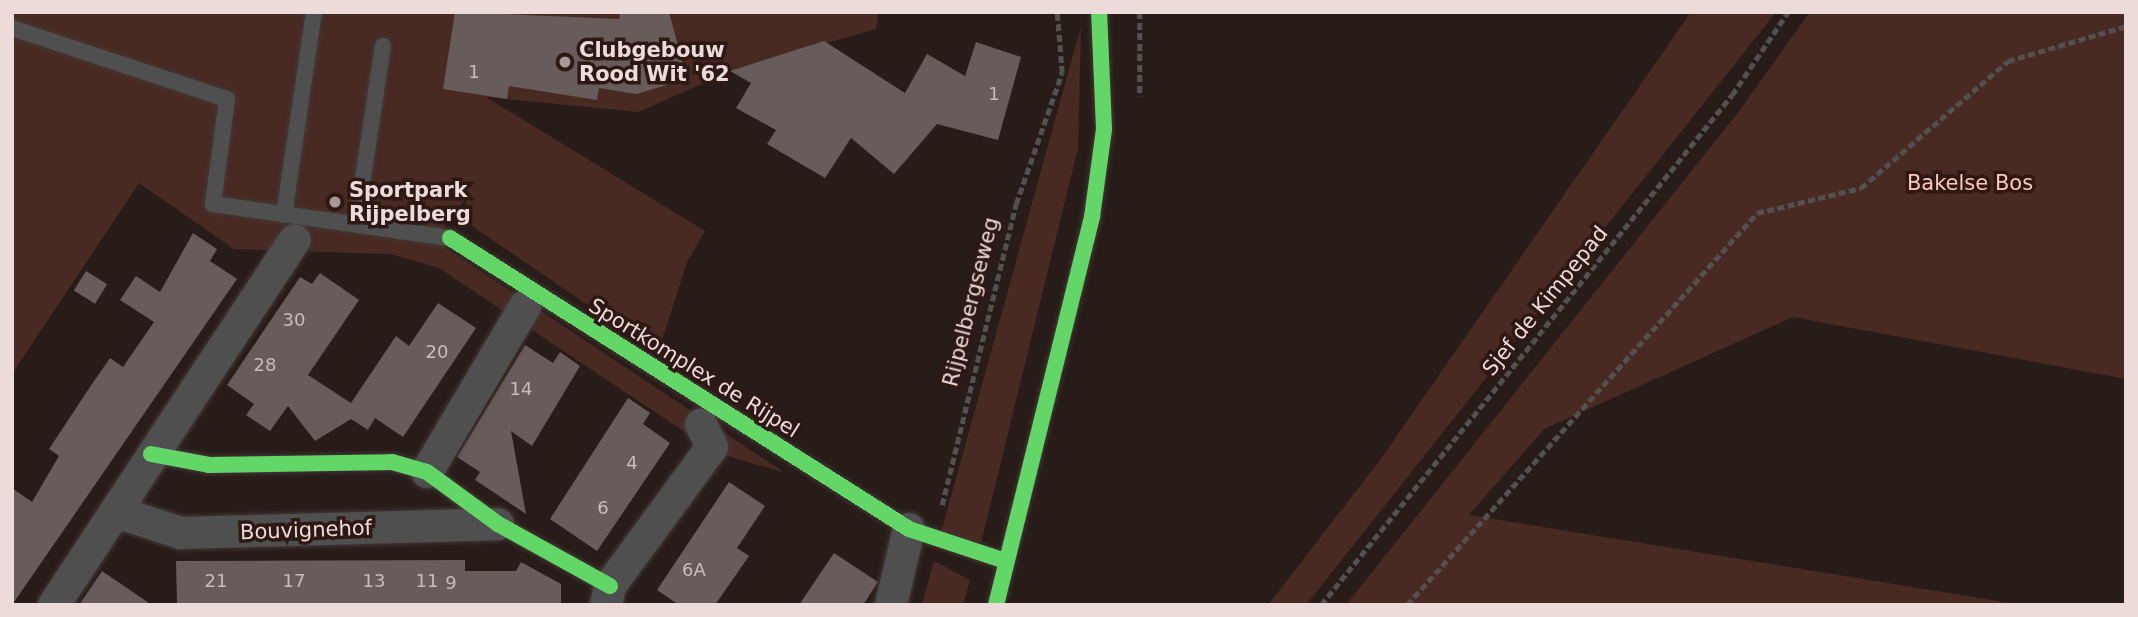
<!DOCTYPE html>
<html>
<head>
<meta charset="utf-8">
<style>
	body { margin:0 }
	#map { position:relative; width:2138px; height:617px; overflow:hidden; background:#281c19; font-family:"DejaVu Sans",sans-serif }
	div>[style] { position:absolute }
	[style*='--x'] { left:calc(var(--x)*1px); top:calc(var(--y)*1px); width:calc(var(--w)*1px); rotate:calc(var(--a)*1deg) }
	.green>* { inset:0; background:#492a23 }
	.building>* { inset:0; background:#685c5a; transform-origin:0 0 }
	.path>* { height:4.5px; margin-top:-2.25px; transform-origin:0; background:repeating-linear-gradient(90deg,#525150 0 7px,transparent 0 10.5px) }
	.roads { filter:drop-shadow(0 0 2px #423835) drop-shadow(0 0 2px #423835) }
	.lane>* { height:16px; margin:-8px; padding:0 8px; transform-origin:8px; border-radius:8px; background:#4f4f4f }
	.street>* { height:32px; margin:-16px; padding:0 16px; transform-origin:16px; border-radius:16px; background:#4f4f4f }
	.fast>* { height:16px; margin:-8px; padding:0 8px; transform-origin:8px; border-radius:8px; background:#63d668 }
	.dots>* { width:19px; height:19px; translate:-50% -50%; box-sizing:border-box; border:4px solid #2e1813; border-radius:50% }
	span { translate:-50% -50%; white-space:nowrap; text-align:center; line-height:1.15; -webkit-text-stroke:7px #2e1813; paint-order:stroke }
	.number-label { font-size:18px; color:#cbbbb8 }
	.number-label span { -webkit-text-stroke-width:0 }
	.poi-label { font-size:21px; color:#ecdbd8; font-weight:700 }
	.left { translate:0 -50%; text-align:left }
	.park-label { font-size:21px; color:#fec8bc }
	.street-label { font-size:21px; color:#ecdbd8 }
	.frame { position:absolute; inset:0; border:14px solid #ecdbd8; pointer-events:none }
</style>
</head>
<body>
<div id="map">
	<div class="green">
		<div style="clip-path:polygon(12px 12px,879px 12px,876px 29px,730px 71px,639px 112px,486px 97px,705px 231px,687px 262px,658px 353px,472px 226px,465px 199px,435px 241px,785px 473px,715px 452px,439px 268px,390px 254px,234px 249px,139px 183px,12px 374px)"></div>
		<div style="clip-path:polygon(1691px 12px,1776px 12px,1306px 605px,1268px 605px,1380px 460px)"></div>
		<div style="clip-path:polygon(1810px 12px,2126px 12px,2126px 379px,1793px 317px,1544px 429px,1469px 515px,2023px 605px,1346px 605px,1740px 110px)"></div>
		<div style="clip-path:polygon(1081px 26px,1078px 148px,981px 543px,941px 533px)"></div>
		<div style="clip-path:polygon(934px 561px,970px 580px,963px 605px,922px 605px)"></div>
	</div>
	<div class="building">
		<div style="clip-path:polygon(455px 12px,619px 19px,620px 12px,669px 12px,687px 79px,636px 94px,599px 88px,597px 100px,509px 86px,507px 99px,443px 89px)"></div>
		<div style="clip-path:polygon(824px 41px,905px 93px,927px 54px,965px 76px,976px 42px,1021px 57px,998px 140px,937px 124px,894px 174px,851px 138px,825px 178px,767px 144px,776px 130px,736px 108px,751px 83px,730px 71px)"></div>
		<div style="clip-path:polygon(193px 233px,217px 249px,210px 261px,237px 279px,12px 605px,12px 488px,32px 502px,59px 456px,49px 449px,94px 381px,110px 358px,123px 367px,154px 322px,120px 300px,136px 276px,160px 292px)"></div>
		<div style="left:86px;top:271px;width:25px;height:23px;rotate:32deg"></div>
		<div style="clip-path:polygon(320px 273px,359px 300px,308px 375px,351px 403px,396px 336px,409px 346px,438px 303px,476px 328px,403px 437px,375px 418px,368px 430px,351px 419px,315px 441px,288px 406px,270px 431px,246px 415px,254px 404px,227px 385px,300px 277px,312px 284px)"></div>
		<div style="clip-path:polygon(525px 345px,553px 363px,560px 352px,580px 366px,532px 446px,511px 431px,526px 514px,475px 480px,480px 472px,457px 457px)"></div>
		<div style="clip-path:polygon(628px 398px,650px 413px,643px 424px,670px 443px,597px 551px,550px 519px)"></div>
		<div style="clip-path:polygon(729px 482px,765px 506px,737px 548px,749px 556px,715px 605px,679px 605px,657px 590px)"></div>
		<div style="clip-path:polygon(834px 553px,878px 582px,863px 605px,799px 605px)"></div>
		<div style="clip-path:polygon(465px 560px,465px 571px,516px 571px,521px 562px,561px 584px,561px 605px,177px 605px,176px 561px)"></div>
		<div style="clip-path:polygon(102px 571px,152px 605px,79px 605px)"></div>
	</div>
	<div class="path">
		<div style="--x:1140;--y:12;--w:84;--a:90"></div>
		<div style="--x:942;--y:505;--w:310;--a:-76.2"></div>
		<div style="--x:1016;--y:204;--w:139;--a:-70.7"></div>
		<div style="--x:1062;--y:73;--w:61;--a:-94.7"></div>
		<div style="--x:1321;--y:605;--w:655;--a:-51.14"></div>
		<div style="--x:1732;--y:95;--w:100;--a:-56"></div>
		<div style="--x:1407;--y:605;--w:526;--a:-48.24"></div>
		<div style="--x:1757;--y:213;--w:107;--a:-13.5"></div>
		<div style="--x:1861;--y:188;--w:194;--a:-40.8"></div>
		<div style="--x:2008;--y:61;--w:123;--a:-16.5"></div>
	</div>
	<div class="roads">
		<div class="lane">
			<div style="--x:12;--y:28;--w:226;--a:18.3"></div>
			<div style="--x:227;--y:99;--w:106;--a:97.6"></div>
			<div style="--x:213;--y:204;--w:239;--a:8.2"></div>
			<div style="--x:284;--y:215;--w:205;--a:-81.6"></div>
			<div style="--x:356;--y:224;--w:180;--a:-81.4"></div>
		</div>
		<div class="street">
			<div style="--x:427;--y:472;--w:193;--a:-59.4"></div>
			<div style="--x:117;--y:512;--w:67;--a:18.2"></div>
			<div style="--x:181;--y:533;--w:317;--a:-1.6"></div>
			<div style="--x:54;--y:605;--w:437;--a:-56.6"></div>
			<div style="--x:606;--y:605;--w:19;--a:-78"></div>
			<div style="--x:610;--y:586;--w:172;--a:-53.7"></div>
			<div style="--x:712;--y:447;--w:25;--a:-116"></div>
			<div style="--x:891;--y:605;--w:78;--a:-76.7"></div>
		</div>
		<div class="fast">
			<div style="--x:450;--y:238;--w:543;--a:32.37"></div>
			<div style="--x:909;--y:529;--w:102;--a:18.3"></div>
			<div style="--x:151;--y:454;--w:59;--a:10.7"></div>
			<div style="--x:209;--y:465;--w:183;--a:-0.9"></div>
			<div style="--x:392;--y:462;--w:36;--a:16"></div>
			<div style="--x:427;--y:472;--w:88;--a:36.2"></div>
			<div style="--x:498;--y:524;--w:128;--a:29"></div>
			<div style="--x:996;--y:605;--w:400;--a:-76.1"></div>
			<div style="--x:1092;--y:217;--w:89;--a:-82.2"></div>
			<div style="--x:1104;--y:129;--w:117;--a:-92.4"></div>
		</div>
	</div>
	<div class="dots">
		<div style="left:565px;top:62px;background:#a79895"></div>
		<div style="left:335px;top:202px;background:#a79895"></div>
	</div>
	<div class="number-label">
		<span style="left:474px;top:72px">1</span>
		<span style="left:994px;top:94px">1</span>
		<span style="left:294px;top:320px">30</span>
		<span style="left:437px;top:352px">20</span>
		<span style="left:265px;top:365px">28</span>
		<span style="left:521px;top:389px">14</span>
		<span style="left:632px;top:463px">4</span>
		<span style="left:603px;top:508px">6</span>
		<span style="left:694px;top:570px">6A</span>
		<span style="left:216px;top:581px">21</span>
		<span style="left:294px;top:581px">17</span>
		<span style="left:374px;top:581px">13</span>
		<span style="left:427px;top:581px">11</span>
		<span style="left:451px;top:583px">9</span>
	</div>
	<div class="poi-label">
		<span class="left" style="left:579px;top:62px">Clubgebouw<br>Rood Wit '62</span>
		<span class="left" style="left:349px;top:202px">Sportpark<br>Rijpelberg</span>
	</div>
	<div class="park-label">
		<span style="left:1970px;top:183px">Bakelse Bos</span>
	</div>
	<div class="street-label">
		<span style="left:1545px;top:301px;rotate:-51deg">Sjef de Kimpepad</span>
		<span style="left:971px;top:302px;rotate:-76deg">Rijpelbergseweg</span>
		<span style="left:694px;top:368px;rotate:32deg">Sportkomplex de Rijpel</span>
		<span style="left:306px;top:530px;rotate:-2deg">Bouvignehof</span>
	</div>
	<div class="frame"></div>
</div>
</body>
</html>
